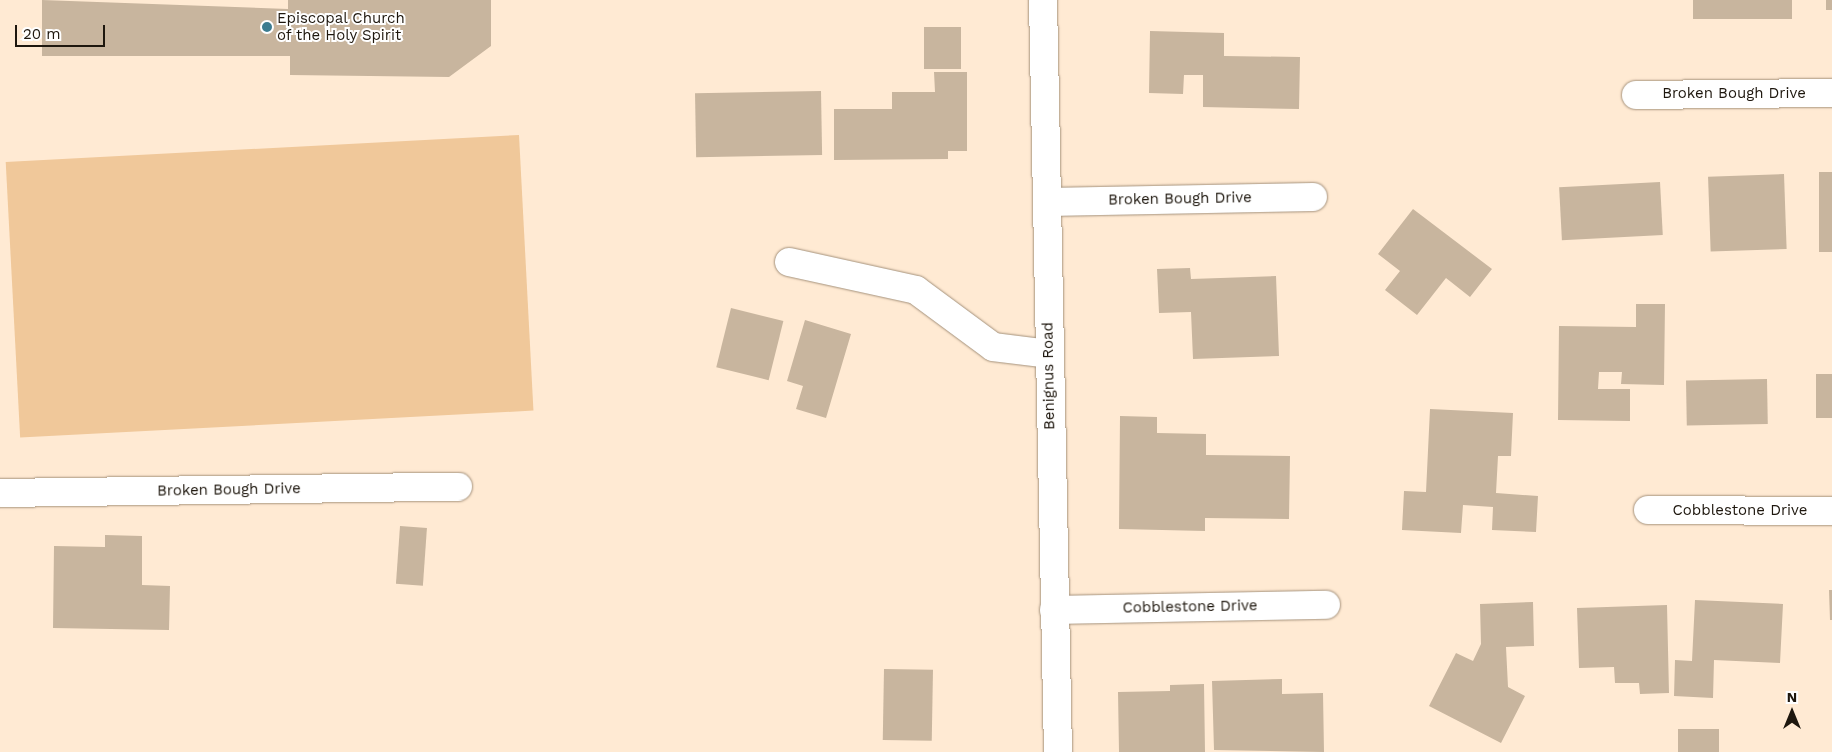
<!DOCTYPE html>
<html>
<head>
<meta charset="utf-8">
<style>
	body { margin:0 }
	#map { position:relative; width:1832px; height:752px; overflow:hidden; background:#ffead3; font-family:"Work Sans",sans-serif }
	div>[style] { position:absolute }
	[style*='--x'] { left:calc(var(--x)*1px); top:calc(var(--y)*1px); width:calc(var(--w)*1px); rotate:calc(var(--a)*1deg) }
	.green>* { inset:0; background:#f0c89a; transform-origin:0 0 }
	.building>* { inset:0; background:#c8b59e; transform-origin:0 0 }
	.roads { filter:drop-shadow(0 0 1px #a5927c) drop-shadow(0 0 1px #a5927c) }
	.street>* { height:28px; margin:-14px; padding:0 14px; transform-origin:14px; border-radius:14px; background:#fff }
	.secondary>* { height:28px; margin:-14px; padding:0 14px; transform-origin:14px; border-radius:14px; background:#fff }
	.dots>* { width:14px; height:14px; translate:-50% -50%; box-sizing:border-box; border:2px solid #fff; border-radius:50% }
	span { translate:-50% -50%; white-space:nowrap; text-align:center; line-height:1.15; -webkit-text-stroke:4px #fff; paint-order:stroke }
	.poi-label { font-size:15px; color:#1e170e }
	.left { translate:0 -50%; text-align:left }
	.street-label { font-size:15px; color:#1e170e }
	.north { position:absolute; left:1767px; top:687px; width:50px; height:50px; -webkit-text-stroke:4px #fff; paint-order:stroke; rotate:0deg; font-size:14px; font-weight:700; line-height:20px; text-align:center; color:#1e170e }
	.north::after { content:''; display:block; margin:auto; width:18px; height:22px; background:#1e170e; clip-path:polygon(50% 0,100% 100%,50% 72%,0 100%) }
	.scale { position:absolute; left:15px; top:25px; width:90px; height:22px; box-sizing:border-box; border:2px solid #1e170e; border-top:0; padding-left:6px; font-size:15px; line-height:18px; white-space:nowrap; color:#1e170e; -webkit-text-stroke:4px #fff; paint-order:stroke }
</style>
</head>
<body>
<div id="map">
	<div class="green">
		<div style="left:519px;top:135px;width:276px;height:514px;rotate:87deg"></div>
	</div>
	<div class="building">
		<div style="clip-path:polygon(42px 0,288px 9px,288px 0,491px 0,491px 46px,449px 77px,290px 75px,290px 56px,42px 56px)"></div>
		<div style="left:1693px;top:0;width:99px;height:19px"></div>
		<div style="left:1826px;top:0;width:6px;height:10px"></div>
		<div style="left:961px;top:27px;width:42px;height:37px;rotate:90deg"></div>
		<div style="clip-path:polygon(1150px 31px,1224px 33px,1224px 56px,1300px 57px,1299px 109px,1203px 107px,1203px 75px,1184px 75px,1183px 94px,1149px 93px)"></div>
		<div style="clip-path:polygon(934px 72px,967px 72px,967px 151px,948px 151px,948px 159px,834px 160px,834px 109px,892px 109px,892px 92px,935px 92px)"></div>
		<div style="left:821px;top:91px;width:64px;height:126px;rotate:89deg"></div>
		<div style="left:1819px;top:172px;width:13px;height:80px"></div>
		<div style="left:1784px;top:174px;width:75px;height:76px;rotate:88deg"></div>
		<div style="left:1660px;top:182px;width:53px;height:101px;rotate:87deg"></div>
		<div style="clip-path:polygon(1413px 209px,1492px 269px,1470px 297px,1446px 278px,1417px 315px,1385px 290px,1400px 271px,1378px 254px)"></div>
		<div style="clip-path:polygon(1190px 268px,1191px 279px,1276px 276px,1279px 356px,1193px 359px,1191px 312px,1159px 313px,1157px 269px)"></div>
		<div style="clip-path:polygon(1636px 304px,1665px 304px,1664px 385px,1621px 384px,1622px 372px,1599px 372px,1598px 389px,1630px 389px,1630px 421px,1558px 420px,1559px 326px,1636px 327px)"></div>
		<div style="left:731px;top:308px;width:54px;height:61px;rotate:14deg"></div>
		<div style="clip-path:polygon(805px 320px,851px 334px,826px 418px,796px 409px,803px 386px,787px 381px)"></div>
		<div style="left:1816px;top:374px;width:16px;height:44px"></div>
		<div style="left:1767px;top:379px;width:45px;height:81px;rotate:89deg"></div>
		<div style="clip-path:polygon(1430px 409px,1513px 413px,1511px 456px,1498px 456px,1496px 493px,1538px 496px,1536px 532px,1492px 530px,1493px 507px,1463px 505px,1461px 533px,1402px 530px,1404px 491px,1426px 492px)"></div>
		<div style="clip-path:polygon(1120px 416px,1157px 417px,1157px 433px,1206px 434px,1206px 455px,1290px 456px,1289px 519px,1205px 518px,1205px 531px,1119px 529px)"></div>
		<div style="left:400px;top:526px;width:27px;height:58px;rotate:4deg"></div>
		<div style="clip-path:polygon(105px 535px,142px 536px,142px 585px,170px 586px,169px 630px,53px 628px,54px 546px,105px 547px)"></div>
		<div style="clip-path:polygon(1829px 590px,1832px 590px,1832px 620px,1830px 620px)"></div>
		<div style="clip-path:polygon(1695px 600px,1783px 604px,1780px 663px,1714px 660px,1713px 698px,1674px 696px,1675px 660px,1692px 661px)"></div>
		<div style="clip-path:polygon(1533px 602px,1534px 646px,1506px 647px,1508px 687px,1525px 696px,1501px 743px,1429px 706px,1456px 653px,1473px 661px,1481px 644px,1480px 604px)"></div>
		<div style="clip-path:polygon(1667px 605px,1669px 693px,1640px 694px,1639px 683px,1615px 683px,1614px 667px,1579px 668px,1577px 608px)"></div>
		<div style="left:884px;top:669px;width:49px;height:71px;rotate:1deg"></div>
		<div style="clip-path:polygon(1282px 679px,1282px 694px,1323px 693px,1324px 752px,1214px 750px,1212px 681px)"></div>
		<div style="clip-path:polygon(1204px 684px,1205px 752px,1119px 752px,1118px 692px,1170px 691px,1170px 685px)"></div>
		<div style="left:1719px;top:729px;width:23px;height:41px;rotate:90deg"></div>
	</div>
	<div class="roads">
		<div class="street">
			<div style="--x:1636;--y:95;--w:196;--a:-0.6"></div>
			<div style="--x:1048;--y:202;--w:265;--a:-1.1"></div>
			<div style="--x:789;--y:262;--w:130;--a:12.4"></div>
			<div style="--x:916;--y:290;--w:96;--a:36.5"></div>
			<div style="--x:993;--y:347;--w:56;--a:7.1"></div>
			<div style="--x:0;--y:493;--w:458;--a:-0.8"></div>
			<div style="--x:1648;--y:510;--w:184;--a:0.3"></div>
			<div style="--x:1054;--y:610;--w:272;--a:-1.1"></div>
		</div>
		<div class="secondary">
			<div style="--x:1043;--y:0;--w:752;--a:88.86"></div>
		</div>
	</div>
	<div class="dots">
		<div style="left:267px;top:27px;background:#3c7c90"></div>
	</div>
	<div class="poi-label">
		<span class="left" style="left:277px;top:27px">Episcopal Church<br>of the Holy Spirit</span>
	</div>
	<div class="street-label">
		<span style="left:1734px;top:94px">Broken Bough Drive</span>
		<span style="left:1180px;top:199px;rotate:-1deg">Broken Bough Drive</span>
		<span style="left:1049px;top:376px;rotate:-91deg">Benignus Road</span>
		<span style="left:229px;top:490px;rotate:-1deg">Broken Bough Drive</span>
		<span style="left:1740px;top:511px">Cobblestone Drive</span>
		<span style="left:1190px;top:607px;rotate:-1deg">Cobblestone Drive</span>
	</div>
	<div class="north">N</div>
	<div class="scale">20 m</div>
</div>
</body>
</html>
